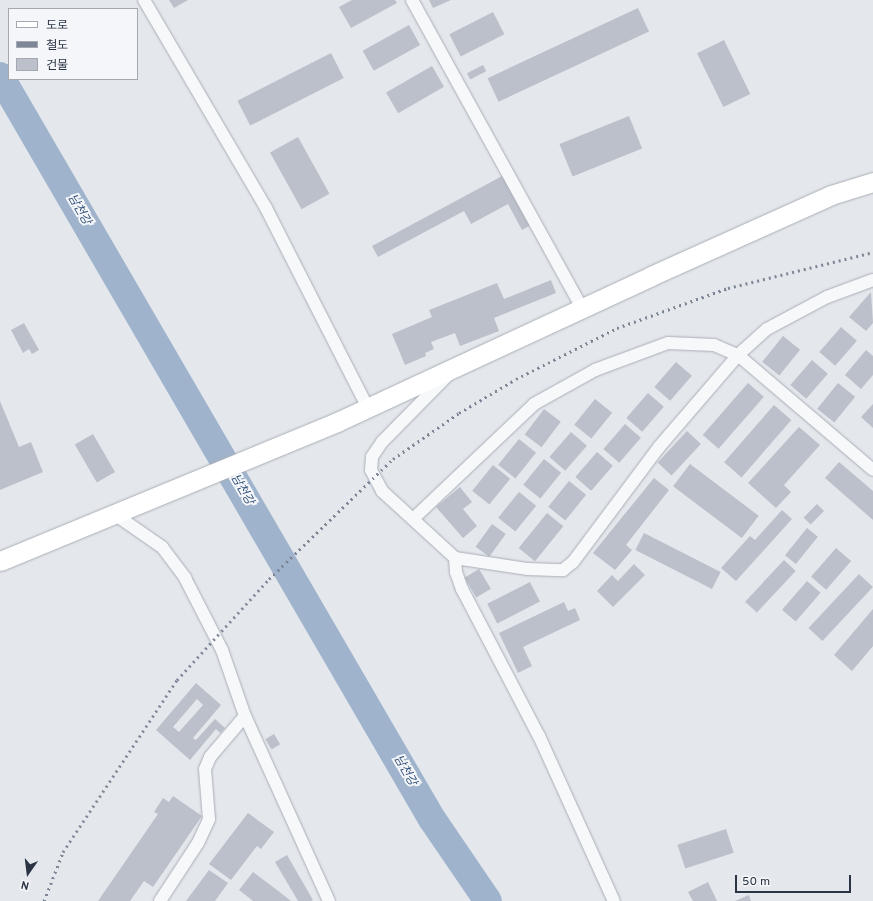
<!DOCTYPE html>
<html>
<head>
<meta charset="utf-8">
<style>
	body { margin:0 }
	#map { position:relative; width:873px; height:901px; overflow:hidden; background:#e4e7ec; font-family:Overpass,"Noto Sans KR",sans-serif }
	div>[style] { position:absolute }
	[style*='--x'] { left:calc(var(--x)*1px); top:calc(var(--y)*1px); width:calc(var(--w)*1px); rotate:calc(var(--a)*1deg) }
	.river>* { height:28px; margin:-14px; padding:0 14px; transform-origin:14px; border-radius:14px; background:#9fb4cc }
	.building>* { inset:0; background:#bbc0ca; transform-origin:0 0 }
	.roads { filter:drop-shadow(0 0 1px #a9aeb7) drop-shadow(0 0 1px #a9aeb7) }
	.minor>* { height:12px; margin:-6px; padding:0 6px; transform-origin:6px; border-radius:6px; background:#f7f8fa }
	.primary>* { height:19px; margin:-9.5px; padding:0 9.5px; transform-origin:9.5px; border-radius:9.5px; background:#fff }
	.rail>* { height:3px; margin-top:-1.5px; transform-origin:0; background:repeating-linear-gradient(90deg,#7d8696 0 2px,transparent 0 6px) }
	span { translate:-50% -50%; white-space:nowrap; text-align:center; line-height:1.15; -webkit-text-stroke:4px #f4f6f9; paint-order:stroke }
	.water-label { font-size:12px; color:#34527a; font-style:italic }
	.legend { position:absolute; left:8px; top:8px; width:130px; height:72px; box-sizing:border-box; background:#f4f6f9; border:1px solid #a4a8b1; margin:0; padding:5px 7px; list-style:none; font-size:12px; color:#2b3445 }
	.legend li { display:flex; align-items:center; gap:8px; height:20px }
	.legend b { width:20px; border:1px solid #a4a8b1 }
	.north { position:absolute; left:8px; top:853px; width:40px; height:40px; -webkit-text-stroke:3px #f4f6f9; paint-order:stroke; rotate:194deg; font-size:11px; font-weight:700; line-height:16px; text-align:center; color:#2b3445 }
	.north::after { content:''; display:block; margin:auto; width:14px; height:18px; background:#2b3445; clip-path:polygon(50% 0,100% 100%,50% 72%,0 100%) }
	.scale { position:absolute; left:735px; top:875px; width:116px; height:18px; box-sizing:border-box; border:2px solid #2b3445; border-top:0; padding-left:5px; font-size:12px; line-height:14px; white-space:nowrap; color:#2b3445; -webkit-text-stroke:3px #f4f6f9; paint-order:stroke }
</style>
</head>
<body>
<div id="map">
	<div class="river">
		<div style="--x:0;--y:76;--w:859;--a:59.83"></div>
		<div style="--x:432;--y:819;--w:99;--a:55.7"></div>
	</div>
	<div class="building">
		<div style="clip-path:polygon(169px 0,188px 0,174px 8px)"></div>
		<div style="clip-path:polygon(352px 0,395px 0,397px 3px,351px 28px,339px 7px)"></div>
		<div style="clip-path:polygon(429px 0,451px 0,433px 8px)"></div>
		<div style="left:638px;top:8px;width:26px;height:166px;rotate:65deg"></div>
		<div style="left:493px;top:12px;width:25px;height:49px;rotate:63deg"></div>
		<div style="left:409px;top:25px;width:23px;height:53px;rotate:61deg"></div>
		<div style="left:724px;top:40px;width:60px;height:30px;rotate:64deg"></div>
		<div style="left:331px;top:53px;width:28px;height:105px;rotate:63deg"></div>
		<div style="left:483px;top:65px;width:7px;height:18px;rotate:63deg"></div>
		<div style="left:432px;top:66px;width:24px;height:53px;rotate:60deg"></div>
		<div style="left:629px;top:116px;width:35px;height:75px;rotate:68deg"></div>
		<div style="left:298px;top:137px;width:65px;height:32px;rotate:61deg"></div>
		<div style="clip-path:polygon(504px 175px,531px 225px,522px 230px,508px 204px,471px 224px,464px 211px,378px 257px,372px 246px)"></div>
		<div style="clip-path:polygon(551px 280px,556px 293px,494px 318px,499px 331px,460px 346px,455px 333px,431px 342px,434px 349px,425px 353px,426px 356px,405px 365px,392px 334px,432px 317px,429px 310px,497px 283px,504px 299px)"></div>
		<div style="clip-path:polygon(871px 292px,873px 323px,866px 331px,849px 317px)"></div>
		<div style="clip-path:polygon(24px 323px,39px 350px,32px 354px,29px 349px,23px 353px,11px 330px)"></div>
		<div style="left:841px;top:327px;width:21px;height:33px;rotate:41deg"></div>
		<div style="left:783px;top:336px;width:22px;height:33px;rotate:39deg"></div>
		<div style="clip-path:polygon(866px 350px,873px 356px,873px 375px,861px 389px,845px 375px)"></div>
		<div style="left:812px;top:360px;width:21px;height:33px;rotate:41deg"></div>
		<div style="left:676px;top:362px;width:21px;height:33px;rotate:41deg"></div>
		<div style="left:748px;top:383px;width:21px;height:69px;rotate:41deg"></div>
		<div style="left:838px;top:383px;width:22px;height:33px;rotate:39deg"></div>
		<div style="left:648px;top:393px;width:21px;height:33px;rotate:41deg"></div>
		<div style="left:595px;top:399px;width:22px;height:33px;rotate:39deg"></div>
		<div style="clip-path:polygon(0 401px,19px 447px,31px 442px,43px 472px,0 490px)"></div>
		<div style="clip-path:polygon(873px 404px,873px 428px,861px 417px)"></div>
		<div style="left:774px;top:405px;width:23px;height:76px;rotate:41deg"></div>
		<div style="left:544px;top:409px;width:21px;height:32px;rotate:37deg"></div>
		<div style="left:625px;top:424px;width:21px;height:33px;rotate:41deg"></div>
		<div style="clip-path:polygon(799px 427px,820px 445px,784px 485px,791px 492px,776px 508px,748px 483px)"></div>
		<div style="left:687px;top:431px;width:19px;height:43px;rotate:43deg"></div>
		<div style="left:571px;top:432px;width:21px;height:33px;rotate:41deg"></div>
		<div style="left:93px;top:434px;width:44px;height:21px;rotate:60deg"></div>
		<div style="left:519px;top:439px;width:22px;height:33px;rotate:39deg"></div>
		<div style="left:597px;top:452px;width:21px;height:33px;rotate:41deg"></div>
		<div style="left:544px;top:459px;width:22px;height:33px;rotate:39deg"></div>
		<div style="clip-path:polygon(839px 462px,873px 491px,873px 520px,825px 478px)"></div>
		<div style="left:690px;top:464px;width:86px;height:28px;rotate:37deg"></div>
		<div style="left:493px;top:465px;width:22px;height:33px;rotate:39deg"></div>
		<div style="clip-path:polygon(654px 478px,669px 490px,626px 545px,632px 550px,615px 570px,593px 553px)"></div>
		<div style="left:569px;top:481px;width:22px;height:33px;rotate:39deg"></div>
		<div style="clip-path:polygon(460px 487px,472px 502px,463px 509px,477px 526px,463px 538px,436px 507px)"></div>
		<div style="left:519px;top:492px;width:22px;height:33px;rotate:39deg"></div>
		<div style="left:817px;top:504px;width:10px;height:19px;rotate:45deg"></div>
		<div style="clip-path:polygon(782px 510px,792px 519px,736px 581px,721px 568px,750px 536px,755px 540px)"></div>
		<div style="left:547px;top:513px;width:21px;height:45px;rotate:39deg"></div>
		<div style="left:492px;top:524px;width:17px;height:28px;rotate:36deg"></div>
		<div style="left:807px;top:528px;width:14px;height:35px;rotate:39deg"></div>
		<div style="left:644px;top:533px;width:86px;height:19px;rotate:27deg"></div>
		<div style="left:836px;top:548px;width:20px;height:38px;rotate:41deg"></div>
		<div style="left:784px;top:560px;width:16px;height:57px;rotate:43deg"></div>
		<div style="clip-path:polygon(634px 564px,645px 575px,613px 607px,597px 591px,612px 575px,618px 581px)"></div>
		<div style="left:479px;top:569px;width:23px;height:17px;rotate:59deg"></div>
		<div style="left:859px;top:574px;width:19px;height:74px;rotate:43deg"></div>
		<div style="left:807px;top:581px;width:18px;height:38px;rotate:41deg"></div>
		<div style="left:530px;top:582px;width:22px;height:48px;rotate:63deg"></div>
		<div style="clip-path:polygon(564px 602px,568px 611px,575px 608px,580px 620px,523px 647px,532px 666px,518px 673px,499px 633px)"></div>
		<div style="clip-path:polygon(873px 609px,873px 646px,852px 671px,834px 655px)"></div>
		<div style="clip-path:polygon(evenodd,196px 683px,221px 705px,193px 738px,196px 740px,215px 719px,225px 728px,220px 733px,216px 729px,190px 760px,156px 730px,196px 683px,197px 699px,203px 705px,179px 732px,173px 727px,197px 699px)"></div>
		<div style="left:274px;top:734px;width:12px;height:10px;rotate:59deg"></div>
		<div style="clip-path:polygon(173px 796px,202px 816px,153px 887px,144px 881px,130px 901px,98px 901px,158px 814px,154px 812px,163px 798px,169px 802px)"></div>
		<div style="clip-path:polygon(248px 813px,274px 832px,261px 849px,257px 846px,231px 880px,209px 864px)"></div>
		<div style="left:726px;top:829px;width:25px;height:51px;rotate:72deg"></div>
		<div style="clip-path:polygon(287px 855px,313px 900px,311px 901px,298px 901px,275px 862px)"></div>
		<div style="clip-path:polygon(209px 870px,228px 883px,215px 901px,186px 901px)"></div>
		<div style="clip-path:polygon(253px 872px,277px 890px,291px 901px,253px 901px,239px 890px)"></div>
		<div style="clip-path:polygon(708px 882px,717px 901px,693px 901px,688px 892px)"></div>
		<div style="clip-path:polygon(749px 895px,751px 901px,735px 901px)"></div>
	</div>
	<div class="roads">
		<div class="minor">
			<div style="--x:144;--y:0;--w:241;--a:59.6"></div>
			<div style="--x:266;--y:208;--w:225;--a:63"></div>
			<div style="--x:412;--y:0;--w:352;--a:61.1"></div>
			<div style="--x:448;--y:375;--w:94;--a:134.6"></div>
			<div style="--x:382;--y:442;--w:18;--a:124"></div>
			<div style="--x:372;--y:457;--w:13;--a:94"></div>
			<div style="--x:371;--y:470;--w:24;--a:62"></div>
			<div style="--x:382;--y:491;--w:99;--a:42.5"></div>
			<div style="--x:455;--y:558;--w:74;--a:8.6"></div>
			<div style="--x:528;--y:569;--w:35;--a:2"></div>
			<div style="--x:563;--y:570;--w:13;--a:-39"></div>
			<div style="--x:573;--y:562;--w:144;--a:-53.2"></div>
			<div style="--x:659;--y:447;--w:121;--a:-49.3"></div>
			<div style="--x:738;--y:355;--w:39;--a:-42"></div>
			<div style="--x:767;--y:329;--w:68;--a:-28.1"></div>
			<div style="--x:827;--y:297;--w:49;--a:-20.3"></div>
			<div style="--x:113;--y:513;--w:60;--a:34.8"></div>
			<div style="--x:162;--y:547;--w:39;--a:53"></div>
			<div style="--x:185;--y:578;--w:81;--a:62.8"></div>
			<div style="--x:222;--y:650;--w:70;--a:70.8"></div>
			<div style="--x:245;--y:716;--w:203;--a:65.6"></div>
			<div style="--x:413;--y:519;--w:167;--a:-43.5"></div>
			<div style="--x:534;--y:404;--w:70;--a:-29.1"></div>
			<div style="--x:595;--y:370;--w:78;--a:-20.3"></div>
			<div style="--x:668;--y:343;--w:46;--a:2.5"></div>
			<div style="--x:714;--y:345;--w:26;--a:23"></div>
			<div style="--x:738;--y:355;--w:177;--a:40.4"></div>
			<div style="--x:455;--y:558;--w:14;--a:86"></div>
			<div style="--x:456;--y:572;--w:18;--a:71"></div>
			<div style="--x:462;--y:589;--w:166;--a:62.4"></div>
			<div style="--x:539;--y:736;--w:181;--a:65.6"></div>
			<div style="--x:160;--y:901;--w:69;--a:-56.8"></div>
			<div style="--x:198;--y:843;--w:26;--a:-65"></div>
			<div style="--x:209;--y:819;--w:50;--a:-94.6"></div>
			<div style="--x:205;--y:769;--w:13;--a:-67"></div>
			<div style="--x:210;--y:757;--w:54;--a:-49.5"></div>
		</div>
		<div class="primary">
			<div style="--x:0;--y:561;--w:365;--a:-22.4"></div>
			<div style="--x:337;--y:422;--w:346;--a:-24.9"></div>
			<div style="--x:651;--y:276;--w:197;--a:-24.2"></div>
			<div style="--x:831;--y:195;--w:44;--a:-17.2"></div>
		</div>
	</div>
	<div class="rail">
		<div style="--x:44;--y:901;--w:53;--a:-68.8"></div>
		<div style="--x:63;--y:852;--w:206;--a:-56.5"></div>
		<div style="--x:177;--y:680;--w:137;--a:-47.7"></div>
		<div style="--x:269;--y:579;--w:173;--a:-44.1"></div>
		<div style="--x:393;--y:459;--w:80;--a:-34.9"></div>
		<div style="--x:459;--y:413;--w:66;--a:-30.8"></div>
		<div style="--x:516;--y:379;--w:113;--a:-26.8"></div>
		<div style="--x:617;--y:328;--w:118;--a:-19.8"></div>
		<div style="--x:728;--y:288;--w:149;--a:-13.9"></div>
	</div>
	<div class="water-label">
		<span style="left:78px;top:210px;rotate:60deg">남천강</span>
		<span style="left:241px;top:490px;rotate:60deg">남천강</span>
		<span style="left:404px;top:771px;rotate:60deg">남천강</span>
	</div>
	<ul class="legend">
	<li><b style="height:5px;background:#fff"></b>도로</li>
	<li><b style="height:5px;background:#7d8696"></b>철도</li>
	<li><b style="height:11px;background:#bbc0ca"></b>건물</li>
	</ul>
	<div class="north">N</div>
	<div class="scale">50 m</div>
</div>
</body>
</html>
